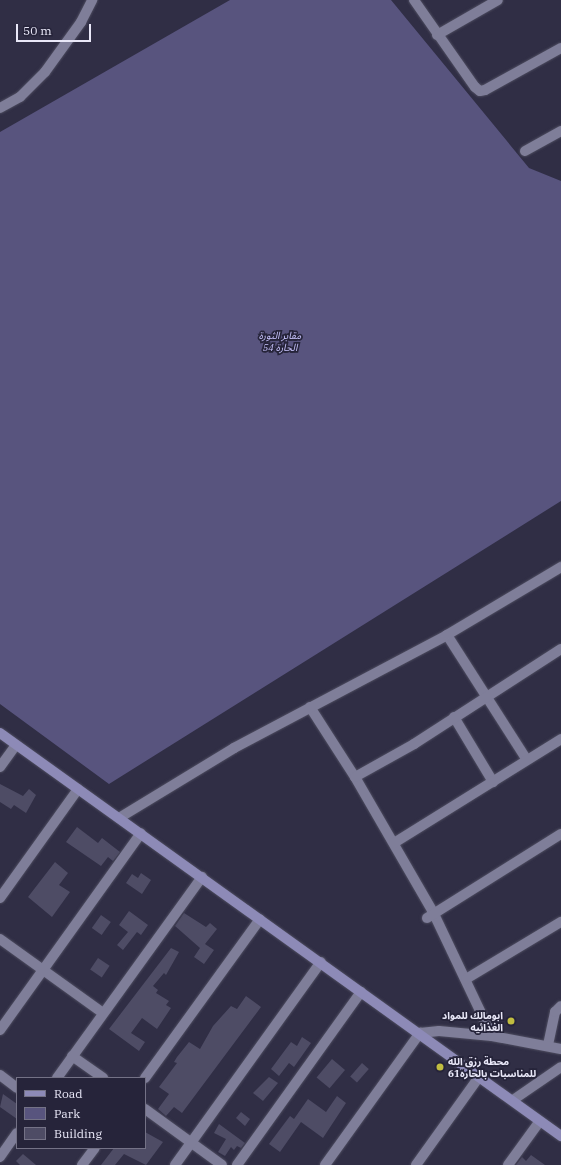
<!DOCTYPE html>
<html>
<head>
<meta charset="utf-8">
<style>
	body { margin:0 }
	#map { position:relative; width:561px; height:1165px; overflow:hidden; background:#302e45; font-family:"IBM Plex Serif","Noto Sans Arabic",serif }
	div>[style] { position:absolute }
	[style*='--x'] { left:calc(var(--x)*1px); top:calc(var(--y)*1px); width:calc(var(--w)*1px); rotate:calc(var(--a)*1deg) }
	.green>* { inset:0; background:#58547e }
	.building>* { inset:0; background:#4e4c65; transform-origin:0 0 }
	.roads { filter:drop-shadow(0 0 1px #4e4d60) drop-shadow(0 0 1px #4e4d60) }
	.street>* { height:10px; margin:-5px; padding:0 5px; transform-origin:5px; border-radius:5px; background:#7f7e99 }
	.secondary>* { height:10px; margin:-5px; padding:0 5px; transform-origin:5px; border-radius:5px; background:#8d8ab7 }
	.dots>* { width:11px; height:11px; translate:-50% -50%; box-sizing:border-box; border:2px solid #26243a; border-radius:50% }
	span { translate:-50% -50%; white-space:nowrap; text-align:center; line-height:1.15; -webkit-text-stroke:3.5px #26243a; paint-order:stroke }
	.park-label { font-size:10px; color:#c6c2fa; font-style:italic }
	.poi-label { font-size:10px; color:#e9e8f8; font-weight:700 }
	.right { translate:-100% -50%; text-align:right }
	.left { translate:0 -50%; text-align:left }
	.legend { position:absolute; left:16px; top:1077px; width:130px; height:72px; box-sizing:border-box; background:#26243a; border:1px solid #747286; margin:0; padding:5px 7px; list-style:none; font-size:12px; color:#e9e8f8 }
	.legend li { display:flex; align-items:center; gap:8px; height:20px }
	.legend b { width:20px; border:1px solid #747286 }
	.scale { position:absolute; left:16px; top:24px; width:75px; height:18px; box-sizing:border-box; border:2px solid #e9e8f8; border-top:0; padding-left:5px; font-size:12px; line-height:14px; white-space:nowrap; color:#e9e8f8; -webkit-text-stroke:3px #26243a; paint-order:stroke }
</style>
</head>
<body>
<div id="map">
	<div class="green">
		<div style="clip-path:polygon(230px 0,391px 0,529px 168px,561px 181px,561px 501px,109px 784px,0 704px,0 132px)"></div>
	</div>
	<div class="building">
		<div style="clip-path:polygon(0 784px,23px 796px,29px 789px,36px 795px,26px 813px,14px 805px,11px 809px,0 802px)"></div>
		<div style="clip-path:polygon(77px 827px,98px 843px,102px 838px,120px 852px,113px 861px,108px 857px,101px 866px,66px 842px)"></div>
		<div style="clip-path:polygon(55px 862px,68px 873px,59px 885px,70px 892px,52px 917px,28px 897px)"></div>
		<div style="clip-path:polygon(141px 873px,151px 880px,142px 894px,126px 883px,132px 874px,138px 878px)"></div>
		<div style="clip-path:polygon(129px 911px,148px 925px,141px 935px,137px 932px,123px 950px,117px 945px,128px 932px,119px 925px)"></div>
		<div style="clip-path:polygon(184px 913px,206px 927px,210px 923px,217px 929px,205px 944px,214px 950px,204px 964px,194px 957px,200px 948px,175px 926px)"></div>
		<div style="left:101px;top:915px;width:12px;height:16px;rotate:35deg"></div>
		<div style="clip-path:polygon(171px 948px,179px 952px,166px 975px,164px 973px,153px 986px,158px 990px,156px 993px,169px 1001px,166px 1005px,171px 1008px,157px 1029px,142px 1018px,131px 1033px,145px 1042px,139px 1051px,109px 1029px)"></div>
		<div style="left:98px;top:958px;width:14px;height:14px;rotate:34deg"></div>
		<div style="clip-path:polygon(246px 996px,261px 1007px,182px 1113px,174px 1107px,166px 1116px,158px 1109px,169px 1094px,159px 1087px,177px 1063px,174px 1062px,177px 1057px,189px 1042px,200px 1049px,213px 1026px,231px 1006px,237px 1009px)"></div>
		<div style="clip-path:polygon(302px 1037px,311px 1043px,294px 1067px,289px 1063px,279px 1076px,271px 1069px,291px 1042px,297px 1046px)"></div>
		<div style="left:332px;top:1059px;width:17px;height:24px;rotate:40deg"></div>
		<div style="left:362px;top:1063px;width:9px;height:18px;rotate:41deg"></div>
		<div style="clip-path:polygon(269px 1077px,278px 1083px,263px 1101px,253px 1093px)"></div>
		<div style="clip-path:polygon(3px 1094px,17px 1104px,17px 1119px,0 1107px)"></div>
		<div style="clip-path:polygon(337px 1096px,346px 1103px,323px 1138px,301px 1122px,280px 1152px,269px 1144px,290px 1116px,294px 1119px,308px 1099px,326px 1112px)"></div>
		<div style="clip-path:polygon(241px 1112px,250px 1119px,245px 1126px,236px 1118px)"></div>
		<div style="clip-path:polygon(219px 1124px,245px 1143px,241px 1148px,237px 1146px,234px 1150px,231px 1147px,225px 1156px,218px 1152px,226px 1139px,214px 1133px)"></div>
		<div style="clip-path:polygon(145px 1132px,163px 1142px,146px 1165px,124px 1154px,115px 1165px,101px 1165px,114px 1148px,145px 1148px)"></div>
		<div style="clip-path:polygon(23px 1154px,36px 1165px,20px 1165px,16px 1161px)"></div>
		<div style="clip-path:polygon(531px 1155px,545px 1165px,516px 1165px,522px 1157px,526px 1161px)"></div>
	</div>
	<div class="roads">
		<div class="street">
			<div style="--x:414;--y:0;--w:106;--a:55"></div>
			<div style="--x:475;--y:87;--w:6;--a:39"></div>
			<div style="--x:480;--y:91;--w:5;--a:-11"></div>
			<div style="--x:485;--y:90;--w:87;--a:-28.9"></div>
			<div style="--x:437;--y:35;--w:70;--a:-29.8"></div>
			<div style="--x:0;--y:108;--w:23;--a:-29"></div>
			<div style="--x:20;--y:97;--w:35;--a:-45"></div>
			<div style="--x:45;--y:72;--w:62;--a:-54.2"></div>
			<div style="--x:81;--y:22;--w:25;--a:-63"></div>
			<div style="--x:525;--y:151;--w:41;--a:-29.1"></div>
			<div style="--x:447;--y:635;--w:148;--a:57.4"></div>
			<div style="--x:310;--y:707;--w:83;--a:57.3"></div>
			<div style="--x:355;--y:777;--w:158;--a:60"></div>
			<div style="--x:434;--y:914;--w:135;--a:64.6"></div>
			<div style="--x:454;--y:717;--w:76;--a:59"></div>
			<div style="--x:0;--y:767;--w:27;--a:-54"></div>
			<div style="--x:355;--y:777;--w:68;--a:-29.2"></div>
			<div style="--x:414;--y:744;--w:175;--a:-32.9"></div>
			<div style="--x:119;--y:818;--w:135;--a:-31.3"></div>
			<div style="--x:234;--y:748;--w:241;--a:-27.9"></div>
			<div style="--x:447;--y:635;--w:133;--a:-30.8"></div>
			<div style="--x:394;--y:843;--w:197;--a:-31.9"></div>
			<div style="--x:0;--y:898;--w:134;--a:-54.4"></div>
			<div style="--x:427;--y:918;--w:158;--a:-32.1"></div>
			<div style="--x:0;--y:939;--w:127;--a:35.7"></div>
			<div style="--x:466;--y:979;--w:111;--a:-31"></div>
			<div style="--x:0;--y:1030;--w:242;--a:-54.4"></div>
			<div style="--x:548;--y:1045;--w:34;--a:-78"></div>
			<div style="--x:555;--y:1012;--w:8;--a:-45"></div>
			<div style="--x:72;--y:1056;--w:38;--a:35"></div>
			<div style="--x:0;--y:1075;--w:21;--a:37"></div>
			<div style="--x:57;--y:1078;--w:248;--a:-54.2"></div>
			<div style="--x:145;--y:1078;--w:196;--a:-54.1"></div>
			<div style="--x:513;--y:1100;--w:58;--a:-34.5"></div>
			<div style="--x:145;--y:1109;--w:95;--a:36"></div>
			<div style="--x:0;--y:1157;--w:29;--a:-55"></div>
			<div style="--x:82;--y:1165;--w:21;--a:-53"></div>
			<div style="--x:175;--y:1165;--w:250;--a:-54.3"></div>
			<div style="--x:237;--y:1165;--w:213;--a:-54.4"></div>
			<div style="--x:325;--y:1165;--w:163;--a:-54.3"></div>
			<div style="--x:420;--y:1033;--w:19;--a:-6"></div>
			<div style="--x:439;--y:1031;--w:53;--a:5.4"></div>
			<div style="--x:492;--y:1036;--w:70;--a:10.7"></div>
			<div style="--x:416;--y:1165;--w:108;--a:-54.4"></div>
			<div style="--x:508;--y:1165;--w:54;--a:-54"></div>
		</div>
		<div class="secondary">
			<div style="--x:0;--y:733;--w:691;--a:35.69"></div>
		</div>
	</div>
	<div class="dots">
		<div style="left:511px;top:1021px;background:#c1bd40"></div>
		<div style="left:440px;top:1067px;background:#c1bd40"></div>
	</div>
	<div class="park-label">
		<span style="left:280px;top:341px">مقابر الثورة<br>الحارة 54</span>
	</div>
	<div class="poi-label">
		<span class="right" style="left:503px;top:1021px">ابومالك للمواد<br>الغذائيه</span>
		<span class="left" style="left:448px;top:1067px">محطة رزق الله<br>للمناسبات بالحاره61</span>
	</div>
	<ul class="legend">
	<li><b style="height:5px;background:#8d8ab7"></b>Road</li>
	<li><b style="height:11px;background:#58547e"></b>Park</li>
	<li><b style="height:11px;background:#4e4c65"></b>Building</li>
	</ul>
	<div class="scale">50 m</div>
</div>
</body>
</html>
